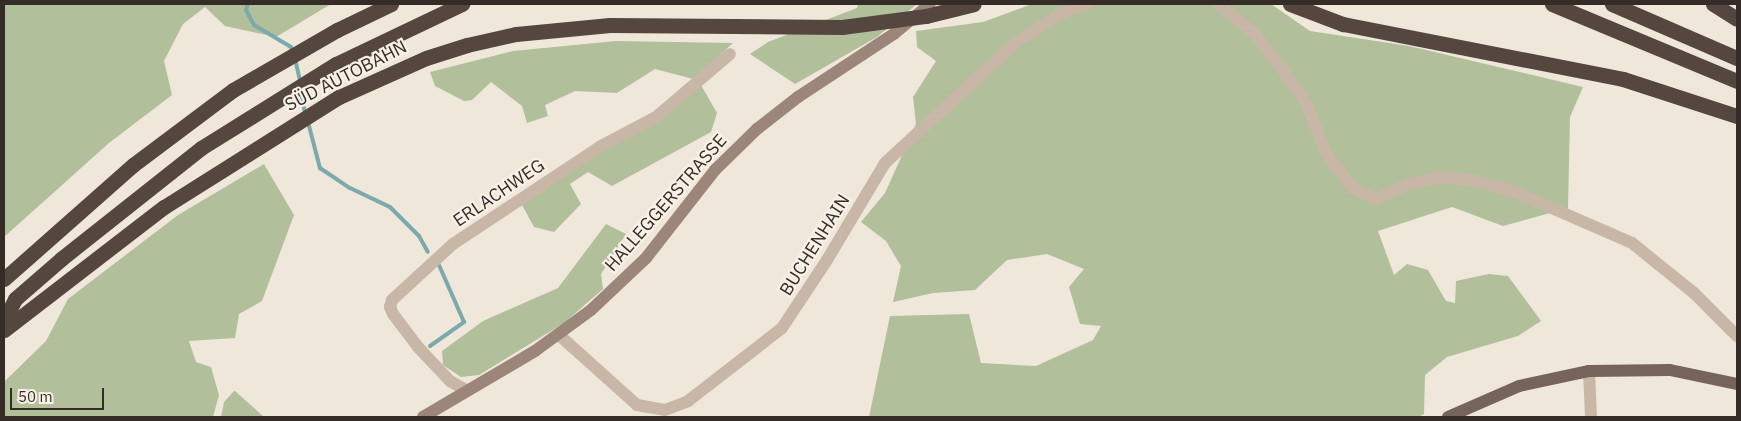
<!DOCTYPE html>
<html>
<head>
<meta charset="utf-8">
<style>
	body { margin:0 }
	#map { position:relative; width:1741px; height:421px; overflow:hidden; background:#f0e7db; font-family:"IBM Plex Sans",sans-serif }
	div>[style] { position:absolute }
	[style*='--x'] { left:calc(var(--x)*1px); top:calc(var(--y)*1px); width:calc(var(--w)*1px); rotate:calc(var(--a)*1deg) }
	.green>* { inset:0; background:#b2bf9b }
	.stream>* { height:4px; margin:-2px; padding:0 2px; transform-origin:2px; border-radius:2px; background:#7ba9ac }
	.street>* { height:12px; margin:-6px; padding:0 6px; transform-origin:6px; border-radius:6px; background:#c8b7a7 }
	.secondary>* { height:12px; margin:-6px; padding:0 6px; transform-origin:6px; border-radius:6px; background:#9b8679 }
	.primary>* { height:12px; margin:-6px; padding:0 6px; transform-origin:6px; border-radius:6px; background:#766359 }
	.highway>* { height:15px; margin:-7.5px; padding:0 7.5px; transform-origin:7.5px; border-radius:7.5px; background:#55463f }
	.highway-bridge>* { height:15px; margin:-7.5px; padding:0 7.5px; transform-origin:7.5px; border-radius:7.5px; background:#55463f }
	span { translate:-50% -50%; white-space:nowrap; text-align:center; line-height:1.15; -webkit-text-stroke:4.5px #f8f1e7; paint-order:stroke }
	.street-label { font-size:18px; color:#352c27 }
	.frame { position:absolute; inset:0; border:5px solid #352c27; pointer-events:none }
	.scale { position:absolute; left:10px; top:388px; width:94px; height:22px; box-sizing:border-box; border:2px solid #352c27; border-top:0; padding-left:6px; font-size:15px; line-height:18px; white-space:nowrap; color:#352c27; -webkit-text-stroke:4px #f8f1e7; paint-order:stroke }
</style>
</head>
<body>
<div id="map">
	<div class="green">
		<div style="clip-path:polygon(4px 4px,331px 4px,276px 37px,225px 26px,205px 7px,183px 24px,164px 61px,172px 95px,109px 143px,4px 237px)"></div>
		<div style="clip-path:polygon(858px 4px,917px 4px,877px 37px,795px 84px,750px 54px,768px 42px,857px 8px)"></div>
		<div style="clip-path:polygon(1032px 4px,1271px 4px,1310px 31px,1409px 46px,1583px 87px,1570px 117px,1568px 208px,1503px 226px,1452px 207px,1378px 231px,1394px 275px,1407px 264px,1428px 270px,1446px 301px,1455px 303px,1456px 281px,1489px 274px,1508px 276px,1541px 321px,1518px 336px,1447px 357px,1425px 375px,1424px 414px,1418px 417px,869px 417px,890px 316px,969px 314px,981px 363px,1036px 366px,1093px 340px,1101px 326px,1080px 324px,1069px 287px,1084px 269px,1047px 254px,1007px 260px,975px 290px,933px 293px,893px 302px,901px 266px,886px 241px,861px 222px,885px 193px,916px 124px,913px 97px,936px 61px,917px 47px,916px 31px,983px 22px)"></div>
		<div style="clip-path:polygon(616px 41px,733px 43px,693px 79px,655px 69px,617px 93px,575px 91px,545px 105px,548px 116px,527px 123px,522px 106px,491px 82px,472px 100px,464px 101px,435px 86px,430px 72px,513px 51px)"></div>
		<div style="clip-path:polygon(701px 85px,717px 113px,711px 132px,612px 186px,588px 172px,570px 184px,581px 204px,554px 232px,534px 227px,522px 205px)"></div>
		<div style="clip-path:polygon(264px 164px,294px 215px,262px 301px,239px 314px,235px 338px,189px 341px,196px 362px,211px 367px,219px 395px,213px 417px,4px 417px,4px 382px,46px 341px,68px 299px,178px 215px)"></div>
		<div style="clip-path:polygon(606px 224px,626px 234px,601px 274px,603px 289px,564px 323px,479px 375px,461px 377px,443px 365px,442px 351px,483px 321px,558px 288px)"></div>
		<div style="clip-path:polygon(234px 391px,235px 391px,264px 417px,221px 417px,224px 402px)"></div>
	</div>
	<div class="stream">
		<div style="--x:248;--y:4;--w:6;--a:108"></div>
		<div style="--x:246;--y:10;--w:17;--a:62"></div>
		<div style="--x:254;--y:25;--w:43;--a:30.7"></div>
		<div style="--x:291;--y:47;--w:5;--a:68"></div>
		<div style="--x:295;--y:59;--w:23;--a:77"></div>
		<div style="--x:300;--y:91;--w:23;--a:77"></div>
		<div style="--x:308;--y:122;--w:48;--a:75.4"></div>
		<div style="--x:320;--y:168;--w:36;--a:34"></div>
		<div style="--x:350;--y:188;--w:44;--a:25.4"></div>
		<div style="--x:390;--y:207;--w:41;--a:45"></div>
		<div style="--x:419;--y:236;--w:18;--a:61"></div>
		<div style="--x:430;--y:346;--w:42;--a:-35.2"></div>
		<div style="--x:464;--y:322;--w:62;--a:-113.7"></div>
	</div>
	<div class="street">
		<div style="--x:1218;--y:4;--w:46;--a:38.9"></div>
		<div style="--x:1254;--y:33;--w:42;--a:51.8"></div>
		<div style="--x:1280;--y:66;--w:47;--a:55.3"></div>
		<div style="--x:1307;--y:105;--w:52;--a:68.4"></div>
		<div style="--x:1326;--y:153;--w:44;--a:52.4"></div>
		<div style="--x:1353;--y:188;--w:25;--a:27"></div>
		<div style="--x:1375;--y:199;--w:36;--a:-24"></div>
		<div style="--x:1408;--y:184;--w:33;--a:-12"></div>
		<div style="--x:1440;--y:177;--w:36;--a:6"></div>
		<div style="--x:1476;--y:181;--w:43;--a:16.3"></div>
		<div style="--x:1517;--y:193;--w:125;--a:23.5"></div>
		<div style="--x:1632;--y:243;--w:80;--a:38.9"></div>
		<div style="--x:1694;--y:293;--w:61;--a:45"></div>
		<div style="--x:559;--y:335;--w:105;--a:41.9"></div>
		<div style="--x:637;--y:405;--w:28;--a:10"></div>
		<div style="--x:665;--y:410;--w:25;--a:-21"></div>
		<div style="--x:688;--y:401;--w:119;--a:-37.8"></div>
		<div style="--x:782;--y:328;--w:82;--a:-56.5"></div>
		<div style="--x:827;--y:260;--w:113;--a:-59.1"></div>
		<div style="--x:885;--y:163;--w:177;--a:-42.7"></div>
		<div style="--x:1015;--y:43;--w:54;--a:-32.8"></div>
		<div style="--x:1060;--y:14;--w:28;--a:-21"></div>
		<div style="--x:1589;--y:371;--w:46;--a:87.5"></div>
		<div style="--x:466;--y:390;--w:18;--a:-151"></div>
		<div style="--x:450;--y:381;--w:47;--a:-133.3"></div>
		<div style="--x:418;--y:347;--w:41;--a:-127.1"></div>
		<div style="--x:393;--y:314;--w:8;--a:-113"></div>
		<div style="--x:390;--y:307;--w:7;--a:-74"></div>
		<div style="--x:392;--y:300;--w:83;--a:-42.6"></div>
		<div style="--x:453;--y:244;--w:178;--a:-33.5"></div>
		<div style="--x:601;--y:146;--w:62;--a:-27.8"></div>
		<div style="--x:656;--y:117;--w:97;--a:-40.4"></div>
	</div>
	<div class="secondary">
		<div style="--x:423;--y:417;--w:130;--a:-30.5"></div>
		<div style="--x:535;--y:351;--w:69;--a:-36.2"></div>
		<div style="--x:591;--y:310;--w:76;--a:-43.4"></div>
		<div style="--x:646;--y:258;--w:112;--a:-51.9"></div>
		<div style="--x:715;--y:170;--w:59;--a:-44.3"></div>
		<div style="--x:757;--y:129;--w:52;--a:-38"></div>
		<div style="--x:798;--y:97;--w:116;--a:-33.4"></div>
		<div style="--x:895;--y:33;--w:45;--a:-39.6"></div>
	</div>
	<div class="primary">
		<div style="--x:1448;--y:417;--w:77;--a:-23.6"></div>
		<div style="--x:1519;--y:386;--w:72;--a:-12.1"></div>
		<div style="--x:1589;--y:371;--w:81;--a:-0.7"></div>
		<div style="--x:1670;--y:370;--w:68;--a:11.8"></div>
	</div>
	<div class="highway">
		<div style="--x:1290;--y:4;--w:57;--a:20.7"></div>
		<div style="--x:1343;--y:24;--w:285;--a:11.1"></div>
		<div style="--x:1623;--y:79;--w:120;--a:18"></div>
		<div style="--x:1552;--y:4;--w:200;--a:22.6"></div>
		<div style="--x:1612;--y:4;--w:136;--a:23.4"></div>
		<div style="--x:1713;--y:4;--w:28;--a:32"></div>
		<div style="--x:4;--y:279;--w:172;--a:-41.5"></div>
		<div style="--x:133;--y:165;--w:125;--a:-36.9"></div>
		<div style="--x:233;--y:90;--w:120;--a:-30"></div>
		<div style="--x:337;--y:30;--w:60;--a:-25.7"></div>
		<div style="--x:4;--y:320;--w:24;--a:-62"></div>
		<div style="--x:15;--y:299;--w:61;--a:-41"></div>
		<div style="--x:61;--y:259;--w:179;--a:-38.4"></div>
		<div style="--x:201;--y:148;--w:159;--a:-31.9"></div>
		<div style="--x:336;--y:64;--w:140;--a:-25.5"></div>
		<div style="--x:4;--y:330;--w:202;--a:-37.6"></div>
	</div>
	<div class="highway-bridge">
		<div style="--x:164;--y:207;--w:207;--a:-32.2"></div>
		<div style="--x:339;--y:97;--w:95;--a:-24.1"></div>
		<div style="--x:426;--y:58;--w:43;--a:-17.6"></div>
		<div style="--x:467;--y:45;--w:50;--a:-12.7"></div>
		<div style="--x:516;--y:34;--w:94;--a:-5.5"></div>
		<div style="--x:610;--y:25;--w:232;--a:0.5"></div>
		<div style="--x:842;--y:27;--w:85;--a:-7.5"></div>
		<div style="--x:926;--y:16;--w:49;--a:-14"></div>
	</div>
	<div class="street-label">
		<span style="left:346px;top:76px;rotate:-27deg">SÜD AUTOBAHN</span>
		<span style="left:499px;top:193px;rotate:-34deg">ERLACHWEG</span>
		<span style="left:666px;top:203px;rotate:-49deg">HALLEGGERSTRASSE</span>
		<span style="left:815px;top:245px;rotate:-58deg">BUCHENHAIN</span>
	</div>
	<div class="frame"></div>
	<div class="scale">50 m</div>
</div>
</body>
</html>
